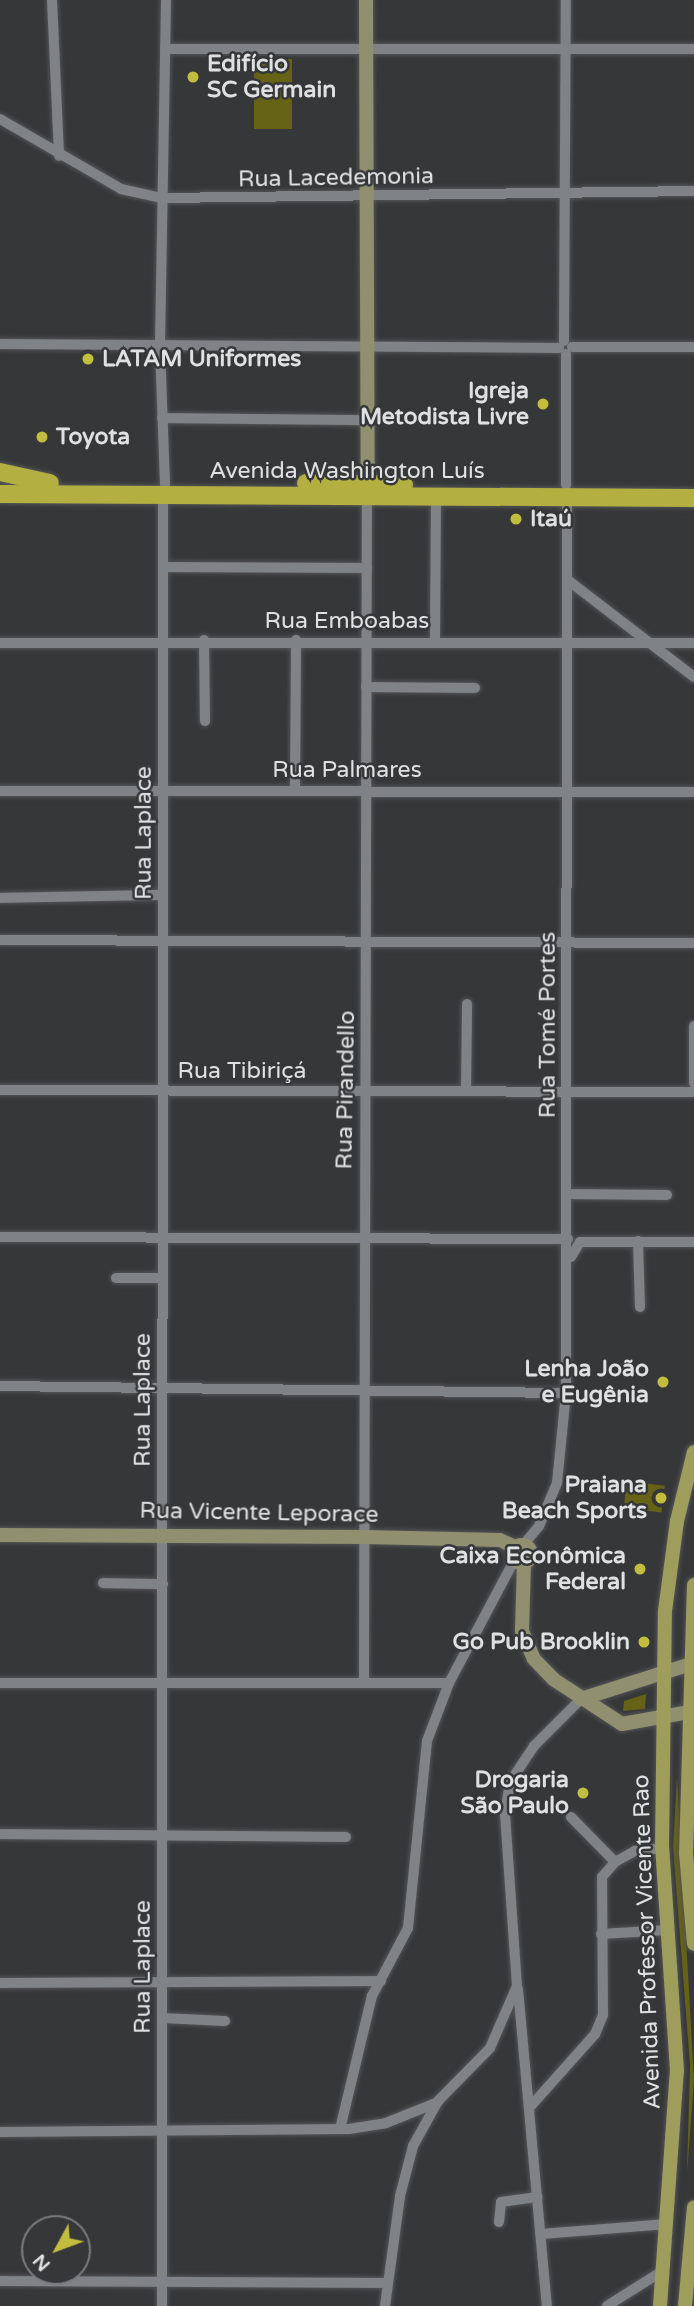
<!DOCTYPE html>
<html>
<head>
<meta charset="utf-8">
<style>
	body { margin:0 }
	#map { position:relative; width:694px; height:2306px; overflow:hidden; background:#353738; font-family:"Varela Round",sans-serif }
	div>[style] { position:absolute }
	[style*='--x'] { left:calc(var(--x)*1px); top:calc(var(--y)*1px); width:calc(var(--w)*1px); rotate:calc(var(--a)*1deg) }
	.green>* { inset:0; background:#666216; transform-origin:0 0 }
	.roads { filter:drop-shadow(0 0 2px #535456) drop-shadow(0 0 2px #535456) }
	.street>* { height:10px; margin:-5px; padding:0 5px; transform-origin:5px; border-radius:5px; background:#808385 }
	.secondary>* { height:14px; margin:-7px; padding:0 7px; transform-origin:7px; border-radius:7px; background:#909071 }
	.secondary>.ring { margin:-7px; padding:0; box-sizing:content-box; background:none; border:14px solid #909071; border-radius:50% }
	.primary>* { height:14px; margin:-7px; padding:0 7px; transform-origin:7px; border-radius:7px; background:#9f9d5c }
	.highway>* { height:18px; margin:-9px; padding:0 9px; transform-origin:9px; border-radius:9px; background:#b4af41 }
	.dots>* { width:19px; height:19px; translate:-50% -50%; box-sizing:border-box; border:4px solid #353738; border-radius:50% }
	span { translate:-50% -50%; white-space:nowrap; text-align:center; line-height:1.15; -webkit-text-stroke:5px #353738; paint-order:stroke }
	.poi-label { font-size:23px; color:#dfe0e1; font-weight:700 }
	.left { translate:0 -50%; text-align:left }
	.right { translate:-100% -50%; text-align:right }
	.street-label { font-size:23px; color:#dfe0e1 }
	.north { position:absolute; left:21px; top:2215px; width:70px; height:70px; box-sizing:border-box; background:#353738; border:2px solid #797b7c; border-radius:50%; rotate:229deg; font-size:19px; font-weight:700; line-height:28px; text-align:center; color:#dfe0e1 }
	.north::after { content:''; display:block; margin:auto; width:24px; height:32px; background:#c3bd3f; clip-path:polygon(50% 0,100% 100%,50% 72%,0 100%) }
</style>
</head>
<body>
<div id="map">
	<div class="green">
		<div style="left:254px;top:59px;width:38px;height:70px"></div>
		<div style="left:627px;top:1481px;width:38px;height:27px;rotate:7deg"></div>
		<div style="clip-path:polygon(646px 1694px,645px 1709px,623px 1711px,624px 1701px)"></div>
		<div style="clip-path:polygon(677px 1777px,694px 2080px,687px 2173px,690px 2065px,673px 1847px)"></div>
	</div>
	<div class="roads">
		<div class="street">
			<div style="--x:52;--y:0;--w:156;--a:87.4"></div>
			<div style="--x:165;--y:49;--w:529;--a:0"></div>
			<div style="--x:0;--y:119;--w:140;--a:30"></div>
			<div style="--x:121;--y:189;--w:42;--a:12.4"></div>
			<div style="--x:162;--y:198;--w:532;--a:-0.75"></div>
			<div style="--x:564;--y:341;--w:341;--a:-89.7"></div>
			<div style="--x:0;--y:344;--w:559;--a:0.41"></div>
			<div style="--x:572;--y:347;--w:122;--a:0"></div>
			<div style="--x:566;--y:354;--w:131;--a:90"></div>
			<div style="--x:162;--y:418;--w:207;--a:0.6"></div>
			<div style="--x:165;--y:484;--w:139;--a:-92.1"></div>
			<div style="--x:160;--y:345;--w:345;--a:-89"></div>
			<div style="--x:163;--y:567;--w:204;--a:0.3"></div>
			<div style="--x:569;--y:581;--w:158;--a:37.5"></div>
			<div style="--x:204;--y:640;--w:81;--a:89.3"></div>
			<div style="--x:435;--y:640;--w:143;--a:-89.6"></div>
			<div style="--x:0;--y:643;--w:694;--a:0"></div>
			<div style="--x:366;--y:687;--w:109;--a:0.5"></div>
			<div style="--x:295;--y:789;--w:149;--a:-89.6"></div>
			<div style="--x:0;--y:791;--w:694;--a:0.08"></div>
			<div style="--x:0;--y:898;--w:163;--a:-1.1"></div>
			<div style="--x:0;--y:940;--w:694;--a:0.25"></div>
			<div style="--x:694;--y:1026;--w:57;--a:90"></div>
			<div style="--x:0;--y:1090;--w:694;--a:0.17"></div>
			<div style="--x:466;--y:1091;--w:87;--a:-89.3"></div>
			<div style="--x:569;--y:1194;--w:98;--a:0.6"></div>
			<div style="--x:0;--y:1237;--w:568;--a:0.2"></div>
			<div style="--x:638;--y:1241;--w:66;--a:88.3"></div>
			<div style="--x:571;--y:1257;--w:17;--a:-59"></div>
			<div style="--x:580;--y:1242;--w:114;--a:0"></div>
			<div style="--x:116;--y:1278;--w:47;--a:0"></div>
			<div style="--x:0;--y:1386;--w:566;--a:0.71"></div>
			<div style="--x:524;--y:1544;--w:23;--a:-50"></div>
			<div style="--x:539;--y:1526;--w:47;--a:-67.3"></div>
			<div style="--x:557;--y:1483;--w:90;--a:-84.3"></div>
			<div style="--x:566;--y:1393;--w:897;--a:-89.94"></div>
			<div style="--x:103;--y:1583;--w:60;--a:1"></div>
			<div style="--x:0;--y:1683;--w:449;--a:0"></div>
			<div style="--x:364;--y:1683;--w:1186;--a:-89.86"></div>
			<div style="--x:571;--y:1817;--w:63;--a:45.6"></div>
			<div style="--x:0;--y:1834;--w:346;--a:0.5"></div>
			<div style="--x:601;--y:1934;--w:67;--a:-3.4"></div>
			<div style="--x:0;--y:1983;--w:381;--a:-0.3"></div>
			<div style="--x:518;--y:1989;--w:318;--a:84.8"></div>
			<div style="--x:162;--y:2018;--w:63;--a:2.7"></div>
			<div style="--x:530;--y:2107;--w:98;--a:-48.3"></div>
			<div style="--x:595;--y:2034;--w:21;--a:-67"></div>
			<div style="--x:603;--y:2015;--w:138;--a:-90.4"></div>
			<div style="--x:602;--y:1877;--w:20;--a:-49"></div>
			<div style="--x:615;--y:1862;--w:23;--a:-29"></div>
			<div style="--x:635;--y:1851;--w:27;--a:-6"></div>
			<div style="--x:340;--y:2129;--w:137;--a:-76.5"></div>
			<div style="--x:372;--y:1996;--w:77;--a:-62.1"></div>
			<div style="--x:408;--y:1928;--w:188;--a:-84.2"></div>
			<div style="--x:427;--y:1741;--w:62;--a:-69.2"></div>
			<div style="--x:449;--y:1683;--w:140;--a:-62"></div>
			<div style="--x:0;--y:2132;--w:349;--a:-0.5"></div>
			<div style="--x:349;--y:2129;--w:37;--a:-9"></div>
			<div style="--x:386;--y:2123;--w:56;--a:-22"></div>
			<div style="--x:499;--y:2222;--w:20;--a:-84"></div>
			<div style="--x:501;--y:2202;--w:37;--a:-8"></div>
			<div style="--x:541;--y:2234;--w:127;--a:-4.5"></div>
			<div style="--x:0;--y:2281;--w:388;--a:0.3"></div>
			<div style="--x:162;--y:2306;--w:1811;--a:-89.97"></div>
			<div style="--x:385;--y:2306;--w:111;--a:-82.2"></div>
			<div style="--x:400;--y:2196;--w:52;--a:-75.4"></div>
			<div style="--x:413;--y:2146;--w:51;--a:-60.9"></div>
			<div style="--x:438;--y:2101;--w:74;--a:-45.5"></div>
			<div style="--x:490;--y:2048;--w:68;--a:-66.5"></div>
			<div style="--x:517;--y:1986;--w:172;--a:-94"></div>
			<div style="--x:505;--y:1814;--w:32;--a:-81"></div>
			<div style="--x:510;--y:1782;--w:43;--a:-56.3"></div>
			<div style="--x:534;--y:1746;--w:66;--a:-45"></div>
			<div style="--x:607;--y:2306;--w:67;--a:-32.3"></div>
		</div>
		<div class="secondary">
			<div style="--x:366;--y:0;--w:484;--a:89.8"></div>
			<div style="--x:0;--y:1535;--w:364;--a:0.3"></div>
			<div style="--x:364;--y:1537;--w:136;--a:1.3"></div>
			<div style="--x:500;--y:1540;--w:17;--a:25"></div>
			<div class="ring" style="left:513px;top:1545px;width:4px;height:4px"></div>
			<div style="--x:524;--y:1563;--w:68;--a:91.7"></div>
			<div style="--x:522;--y:1631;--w:30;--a:67"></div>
			<div style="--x:534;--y:1659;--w:28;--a:46"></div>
			<div style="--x:553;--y:1679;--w:82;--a:33.1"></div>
			<div style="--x:622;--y:1724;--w:73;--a:-10.2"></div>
			<div style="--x:581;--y:1699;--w:119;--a:-17.7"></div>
		</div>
		<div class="primary">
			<div style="--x:694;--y:1585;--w:268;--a:91.7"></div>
			<div style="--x:686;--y:1853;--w:91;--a:85"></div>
			<div style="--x:660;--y:2306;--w:236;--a:-85.9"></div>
			<div style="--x:677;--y:2071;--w:224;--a:-93.8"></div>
			<div style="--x:662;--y:1848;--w:237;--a:-89.3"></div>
			<div style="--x:665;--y:1611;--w:91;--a:-82.4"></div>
			<div style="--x:677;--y:1521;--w:71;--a:-76.2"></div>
			<div style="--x:685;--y:2306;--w:99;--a:-84.8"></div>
		</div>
		<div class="highway">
			<div style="--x:0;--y:472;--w:51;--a:12.4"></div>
			<div style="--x:306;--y:483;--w:98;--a:1.2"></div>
			<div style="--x:0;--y:494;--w:694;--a:0.33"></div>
		</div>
	</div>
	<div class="dots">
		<div style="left:193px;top:77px;background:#c3bd3f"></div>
		<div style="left:88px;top:359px;background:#c3bd3f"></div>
		<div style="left:543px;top:404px;background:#c3bd3f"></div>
		<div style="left:42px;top:437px;background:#c3bd3f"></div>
		<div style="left:516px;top:519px;background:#c3bd3f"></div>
		<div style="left:663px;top:1382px;background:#c3bd3f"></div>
		<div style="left:661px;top:1498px;background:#c3bd3f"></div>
		<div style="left:640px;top:1569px;background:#c3bd3f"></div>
		<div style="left:644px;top:1642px;background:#c3bd3f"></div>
		<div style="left:583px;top:1793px;background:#c3bd3f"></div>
	</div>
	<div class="poi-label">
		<span class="left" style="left:207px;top:77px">Edifício<br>SC Germain</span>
		<span class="left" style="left:102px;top:359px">LATAM Uniformes</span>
		<span class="right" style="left:529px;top:404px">Igreja<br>Metodista Livre</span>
		<span class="left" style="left:56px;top:437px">Toyota</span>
		<span class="left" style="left:530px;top:519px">Itaú</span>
		<span class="right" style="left:649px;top:1382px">Lenha João<br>e Eugênia</span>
		<span class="right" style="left:647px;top:1498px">Praiana<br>Beach Sports</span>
		<span class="right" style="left:626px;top:1569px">Caixa Econômica<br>Federal</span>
		<span class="right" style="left:630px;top:1642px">Go Pub Brooklin</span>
		<span class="right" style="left:569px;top:1793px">Drogaria<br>São Paulo</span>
	</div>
	<div class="street-label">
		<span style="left:336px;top:178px;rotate:-1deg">Rua Lacedemonia</span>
		<span style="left:347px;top:471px">Avenida Washington Luís</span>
		<span style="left:347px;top:621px">Rua Emboabas</span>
		<span style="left:347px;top:770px">Rua Palmares</span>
		<span style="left:144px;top:833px;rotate:-90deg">Rua Laplace</span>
		<span style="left:548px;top:1025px;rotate:-90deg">Rua Tomé Portes</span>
		<span style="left:242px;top:1071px">Rua Tibiriçá</span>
		<span style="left:346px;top:1090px;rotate:-89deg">Rua Pirandello</span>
		<span style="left:143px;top:1400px;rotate:-90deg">Rua Laplace</span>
		<span style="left:259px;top:1513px;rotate:1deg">Rua Vicente Leporace</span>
		<span style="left:647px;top:1942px;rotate:-92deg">Avenida Professor Vicente Rao</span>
		<span style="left:143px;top:1967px;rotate:-90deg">Rua Laplace</span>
	</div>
	<div class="north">N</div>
</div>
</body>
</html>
